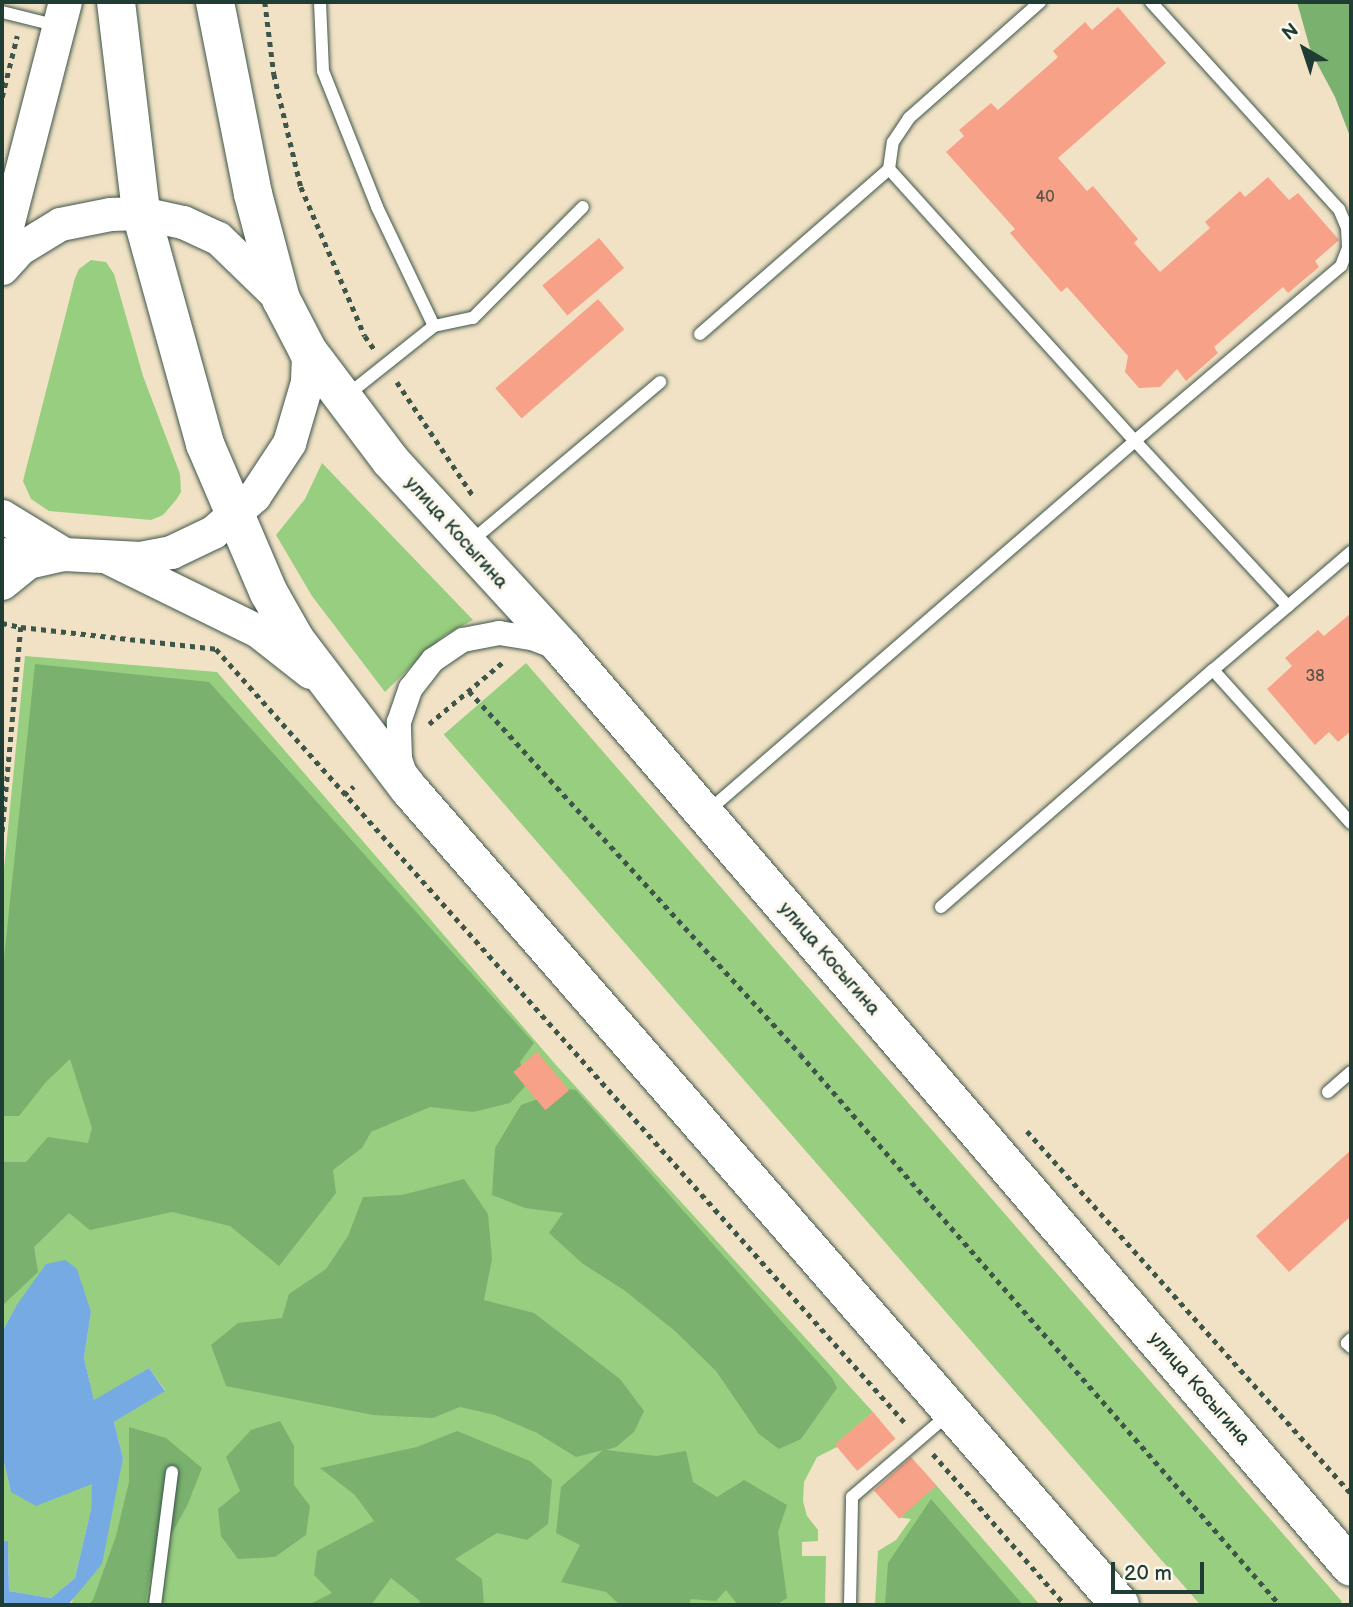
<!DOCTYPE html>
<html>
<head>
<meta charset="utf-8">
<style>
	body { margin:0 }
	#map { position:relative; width:1353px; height:1607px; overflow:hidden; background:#f1e2c5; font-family:"Balsamiq Sans",sans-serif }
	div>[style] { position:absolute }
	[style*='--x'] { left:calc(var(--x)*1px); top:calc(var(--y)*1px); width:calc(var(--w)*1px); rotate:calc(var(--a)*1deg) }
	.green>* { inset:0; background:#98ce7f; transform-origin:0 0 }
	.forest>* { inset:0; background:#7ab16e }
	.water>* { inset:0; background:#76aae3 }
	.building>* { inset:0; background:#f7a288; transform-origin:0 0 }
	.path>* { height:4.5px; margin-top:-2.25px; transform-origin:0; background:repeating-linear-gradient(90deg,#3e564a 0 5px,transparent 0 10px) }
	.roads { filter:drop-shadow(0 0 2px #3e564a) drop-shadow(0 0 2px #3e564a) }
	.lane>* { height:12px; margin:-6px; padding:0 6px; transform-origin:6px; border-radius:6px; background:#fff }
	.street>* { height:24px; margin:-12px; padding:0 12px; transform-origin:12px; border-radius:12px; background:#fff }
	.secondary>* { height:33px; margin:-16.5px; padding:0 16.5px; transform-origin:16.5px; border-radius:16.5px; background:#fff }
	.primary>* { height:38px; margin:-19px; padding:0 19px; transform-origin:19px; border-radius:19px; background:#fff }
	span { translate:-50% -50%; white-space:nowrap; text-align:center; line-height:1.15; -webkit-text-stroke:6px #fbf7ec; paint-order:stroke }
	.number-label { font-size:16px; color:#555649 }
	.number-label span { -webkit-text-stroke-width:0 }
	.street-label { font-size:19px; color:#1f3d34 }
	.frame { position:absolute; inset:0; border:4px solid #1f3d34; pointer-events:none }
	.north { position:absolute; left:1269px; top:14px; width:70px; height:70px; -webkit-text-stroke:5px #fbf7ec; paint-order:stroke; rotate:321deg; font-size:19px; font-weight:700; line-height:28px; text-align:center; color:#1f3d34 }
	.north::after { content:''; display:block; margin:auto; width:24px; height:32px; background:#1f3d34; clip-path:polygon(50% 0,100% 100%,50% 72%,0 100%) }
	.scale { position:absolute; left:1111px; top:1562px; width:93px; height:32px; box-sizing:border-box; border:4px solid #1f3d34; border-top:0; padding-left:9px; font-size:21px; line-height:24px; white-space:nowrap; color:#1f3d34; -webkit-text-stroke:5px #fbf7ec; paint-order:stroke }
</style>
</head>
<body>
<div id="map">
	<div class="green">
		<div style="clip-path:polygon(91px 260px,106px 262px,114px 274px,143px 376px,180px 474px,181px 492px,176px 500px,163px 515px,151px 520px,49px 511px,31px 499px,23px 481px,75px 278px,79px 269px)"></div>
		<div style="clip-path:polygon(322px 463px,473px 620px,445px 635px,426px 651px,385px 692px,312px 596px,276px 535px,305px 499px)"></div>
		<div style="clip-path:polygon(25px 656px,217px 672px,556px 1065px,873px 1412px,837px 1443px,847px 1442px,817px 1457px,804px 1482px,803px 1501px,807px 1516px,818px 1530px,818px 1541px,802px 1542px,802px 1556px,826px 1556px,825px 1605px,68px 1605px,72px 1602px,123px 1458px,114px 1422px,165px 1390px,149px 1368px,94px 1401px,84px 1358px,91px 1312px,16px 1306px,2px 1332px,2px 889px)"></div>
		<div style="left:526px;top:663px;width:1244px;height:109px;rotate:49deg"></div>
		<div style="clip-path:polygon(2px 1454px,11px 1492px,93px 1483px,91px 1509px,75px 1578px,51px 1598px,9px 1591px,8px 1542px,2px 1542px)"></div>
		<div style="clip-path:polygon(936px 1485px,1040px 1605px,875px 1605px,878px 1551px,896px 1540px,911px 1519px,897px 1517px)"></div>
	</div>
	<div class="forest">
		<div style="clip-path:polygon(1297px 2px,1351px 2px,1351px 139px,1335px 97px,1311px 52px)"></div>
		<div style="clip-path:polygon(35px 664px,209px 682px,534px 1043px,520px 1062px,528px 1083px,510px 1103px,473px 1112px,430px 1107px,371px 1132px,362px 1148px,333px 1170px,336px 1193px,279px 1266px,230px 1226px,172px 1212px,90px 1230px,69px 1213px,34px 1247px,38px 1272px,2px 1306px,2px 1162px,26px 1162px,48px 1137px,88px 1143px,92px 1128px,70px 1059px,46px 1082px,19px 1116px,2px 1116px,2px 977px)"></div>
		<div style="clip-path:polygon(551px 1087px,576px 1090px,832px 1378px,837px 1388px,801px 1439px,779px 1449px,759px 1434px,716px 1371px,675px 1331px,624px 1290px,583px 1264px,549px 1233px,563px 1213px,525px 1208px,492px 1195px,495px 1148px,521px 1105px,538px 1099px)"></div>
		<div style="clip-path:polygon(464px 1179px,488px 1214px,492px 1259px,484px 1300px,534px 1313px,620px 1379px,644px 1411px,634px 1432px,616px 1447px,606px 1450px,656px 1456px,686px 1451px,693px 1482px,717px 1497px,744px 1480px,787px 1505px,778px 1532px,787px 1598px,776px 1605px,738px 1605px,726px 1590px,716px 1601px,691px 1599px,689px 1605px,620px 1605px,606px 1592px,561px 1582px,580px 1545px,556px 1533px,561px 1487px,603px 1450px,576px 1457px,537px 1433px,495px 1415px,460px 1407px,433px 1418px,373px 1415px,226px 1386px,211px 1345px,238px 1323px,282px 1318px,289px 1294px,326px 1269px,348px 1236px,363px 1197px,402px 1195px)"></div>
		<div style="clip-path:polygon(280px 1421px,294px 1446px,294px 1485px,310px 1506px,306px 1535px,275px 1557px,238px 1559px,221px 1536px,218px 1509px,240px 1491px,226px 1457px,251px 1430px)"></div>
		<div style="clip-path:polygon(129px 1427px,166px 1438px,202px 1468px,187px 1506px,150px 1573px,145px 1605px,88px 1605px,93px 1600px,116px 1536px,129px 1482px)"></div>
		<div style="clip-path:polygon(457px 1431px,530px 1461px,552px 1480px,548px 1524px,527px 1540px,497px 1533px,455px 1559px,482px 1579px,484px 1605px,419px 1605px,420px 1601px,391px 1578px,371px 1605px,308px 1605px,332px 1593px,314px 1575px,317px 1551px,374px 1521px,355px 1495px,320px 1468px,417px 1447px)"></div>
		<div style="clip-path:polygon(931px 1499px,1023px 1605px,885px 1605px,888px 1563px)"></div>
	</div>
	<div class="water">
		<div style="clip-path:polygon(65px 1260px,77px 1269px,91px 1312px,84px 1358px,94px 1400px,149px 1368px,165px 1391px,114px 1422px,123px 1458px,102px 1564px,68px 1605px,2px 1605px,2px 1542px,8px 1541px,9px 1591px,51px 1598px,75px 1578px,91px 1509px,92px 1484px,36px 1506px,11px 1492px,2px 1454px,2px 1332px,16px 1306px,46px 1264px)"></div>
	</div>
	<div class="building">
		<div style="clip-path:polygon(1118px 7px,1166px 63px,1058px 158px,1087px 191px,1093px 186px,1138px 239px,1134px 243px,1160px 272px,1210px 228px,1205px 222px,1240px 191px,1245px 197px,1268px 177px,1289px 200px,1298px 193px,1339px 240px,1315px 261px,1319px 267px,1288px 293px,1283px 287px,1214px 347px,1218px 353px,1186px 381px,1177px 369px,1160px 387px,1139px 388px,1125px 372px,1128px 356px,1067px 287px,1061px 292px,1010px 233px,1015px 229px,946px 152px,964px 136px,959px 130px,991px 103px,998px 110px,1058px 57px,1053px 51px,1085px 22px,1092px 30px)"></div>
		<div style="left:599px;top:238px;width:39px;height:74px;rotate:50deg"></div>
		<div style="left:598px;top:299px;width:40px;height:136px;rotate:49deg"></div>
		<div style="clip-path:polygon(1351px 613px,1351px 731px,1338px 742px,1329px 732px,1315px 745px,1267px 689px,1292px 666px,1285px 658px,1318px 630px,1324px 636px)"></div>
		<div style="left:537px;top:1052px;width:50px;height:31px;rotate:50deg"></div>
		<div style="clip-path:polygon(1351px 1150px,1351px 1216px,1289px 1272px,1256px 1236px)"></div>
		<div style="left:873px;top:1412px;width:35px;height:50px;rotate:50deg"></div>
		<div style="left:911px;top:1457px;width:38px;height:50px;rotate:48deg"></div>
	</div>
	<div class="path">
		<div style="--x:265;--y:2;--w:73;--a:82.9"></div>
		<div style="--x:274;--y:74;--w:116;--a:76.6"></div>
		<div style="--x:301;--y:187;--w:162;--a:66.8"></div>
		<div style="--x:365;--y:336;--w:16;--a:55"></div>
		<div style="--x:2;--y:97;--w:63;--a:-76.2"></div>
		<div style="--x:397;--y:382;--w:138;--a:56.2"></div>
		<div style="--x:2;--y:623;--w:19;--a:12"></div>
		<div style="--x:21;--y:627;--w:208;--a:95.2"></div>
		<div style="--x:21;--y:627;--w:196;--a:6.4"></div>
		<div style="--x:216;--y:649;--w:1038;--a:48.32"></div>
		<div style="--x:469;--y:691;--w:491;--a:47.6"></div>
		<div style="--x:800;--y:1054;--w:731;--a:48.94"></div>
		<div style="--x:429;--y:724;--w:97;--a:-40"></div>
		<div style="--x:344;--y:795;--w:13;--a:-42"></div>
		<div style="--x:1027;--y:1131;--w:486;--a:48.2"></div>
		<div style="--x:933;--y:1454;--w:201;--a:48.8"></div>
	</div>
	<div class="roads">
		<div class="lane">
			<div style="--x:320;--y:2;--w:69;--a:87.5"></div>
			<div style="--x:323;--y:71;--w:146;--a:68.3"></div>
			<div style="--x:377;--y:207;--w:132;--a:64.4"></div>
			<div style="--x:434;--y:326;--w:112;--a:141.5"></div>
			<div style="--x:1151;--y:2;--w:280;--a:47.8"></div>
			<div style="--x:1339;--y:209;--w:21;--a:67"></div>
			<div style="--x:1347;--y:228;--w:20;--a:87"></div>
			<div style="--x:1348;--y:248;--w:19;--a:111"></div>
			<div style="--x:1341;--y:266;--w:270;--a:139.7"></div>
			<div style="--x:1135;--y:441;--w:225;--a:47.2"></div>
			<div style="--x:1288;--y:606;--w:99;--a:139.5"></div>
			<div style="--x:1213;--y:670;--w:206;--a:48"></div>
			<div style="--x:2;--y:12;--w:58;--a:14"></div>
			<div style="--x:889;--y:169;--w:27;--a:-82"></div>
			<div style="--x:893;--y:142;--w:29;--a:-56"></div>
			<div style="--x:909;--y:118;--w:175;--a:-41.5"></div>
			<div style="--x:434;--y:326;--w:40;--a:-12"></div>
			<div style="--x:473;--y:318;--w:156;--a:-45.3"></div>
			<div style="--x:700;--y:334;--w:251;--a:-41.1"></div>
			<div style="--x:889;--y:169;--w:367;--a:47.9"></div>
			<div style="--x:1135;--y:441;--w:565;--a:139.09"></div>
			<div style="--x:469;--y:543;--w:250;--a:-40.1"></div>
			<div style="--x:1288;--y:606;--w:83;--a:-40.6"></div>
			<div style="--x:941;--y:907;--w:361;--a:-41.1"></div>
			<div style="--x:1328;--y:1092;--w:30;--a:-41"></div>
			<div style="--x:1351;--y:1339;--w:6;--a:135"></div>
			<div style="--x:1347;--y:1343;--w:6;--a:45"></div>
			<div style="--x:155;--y:1605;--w:134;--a:-82.7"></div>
			<div style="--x:850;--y:1605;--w:108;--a:-88.9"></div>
			<div style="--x:852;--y:1497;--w:128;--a:-40.6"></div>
		</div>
		<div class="street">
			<div style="--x:2;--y:550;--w:44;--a:3.9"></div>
			<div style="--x:406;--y:777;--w:20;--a:-108"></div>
			<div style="--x:400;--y:758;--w:36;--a:-92"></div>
			<div style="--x:399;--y:722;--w:36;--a:-71"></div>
			<div style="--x:411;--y:688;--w:36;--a:-52"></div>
			<div style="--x:433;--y:660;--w:36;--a:-34"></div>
			<div style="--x:463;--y:640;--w:37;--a:-11"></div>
			<div style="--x:499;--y:633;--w:33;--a:9"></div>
			<div style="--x:532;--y:638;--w:26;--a:21"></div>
		</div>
		<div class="secondary">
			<div style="--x:2;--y:245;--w:251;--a:-75.5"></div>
			<div style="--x:2;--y:268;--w:25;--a:-48"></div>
			<div style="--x:19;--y:249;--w:48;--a:-31.4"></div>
			<div style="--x:60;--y:224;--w:51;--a:-11.3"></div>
			<div style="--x:110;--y:214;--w:31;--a:-2"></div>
			<div style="--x:141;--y:213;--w:43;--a:12.1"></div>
			<div style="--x:183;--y:222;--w:38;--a:25"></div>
			<div style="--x:218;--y:238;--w:88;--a:44.1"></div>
			<div style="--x:2;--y:516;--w:73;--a:31.5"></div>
			<div style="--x:111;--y:559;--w:164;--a:26.1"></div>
			<div style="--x:258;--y:631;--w:66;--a:38.3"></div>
			<div style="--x:2;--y:583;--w:33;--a:-39"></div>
			<div style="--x:28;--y:562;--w:37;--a:-13"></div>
			<div style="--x:64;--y:554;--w:76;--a:3"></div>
			<div style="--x:140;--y:558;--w:32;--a:-11"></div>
			<div style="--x:171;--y:552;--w:47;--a:-25.5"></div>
			<div style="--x:213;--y:532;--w:55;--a:-41.3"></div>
			<div style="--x:254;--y:496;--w:64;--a:-56.6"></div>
			<div style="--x:289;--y:443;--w:64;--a:-73.6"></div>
			<div style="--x:307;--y:382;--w:31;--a:-88"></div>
		</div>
		<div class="primary">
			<div style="--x:116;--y:2;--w:212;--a:83.2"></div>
			<div style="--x:141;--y:213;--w:240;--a:74.5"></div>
			<div style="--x:205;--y:444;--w:162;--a:66.8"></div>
			<div style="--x:269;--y:593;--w:53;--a:60.5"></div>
			<div style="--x:295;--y:639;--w:188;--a:52.8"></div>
			<div style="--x:409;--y:789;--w:1082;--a:48.93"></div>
			<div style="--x:215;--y:2;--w:196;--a:78.8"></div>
			<div style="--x:253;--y:194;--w:109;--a:75.1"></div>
			<div style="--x:281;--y:299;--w:59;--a:62.6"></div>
			<div style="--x:308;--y:351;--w:136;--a:53"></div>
			<div style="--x:390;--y:460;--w:258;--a:47.5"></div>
			<div style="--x:564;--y:650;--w:1208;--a:49.36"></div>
		</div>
	</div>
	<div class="number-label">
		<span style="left:1045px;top:198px">40</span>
		<span style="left:1315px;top:677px">38</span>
	</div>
	<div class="street-label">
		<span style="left:456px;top:533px;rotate:48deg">улица Косыгина</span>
		<span style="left:829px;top:959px;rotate:49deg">улица Косыгина</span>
		<span style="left:1199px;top:1389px;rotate:49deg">улица Косыгина</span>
	</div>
	<div class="frame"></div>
	<div class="north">N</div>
	<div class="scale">20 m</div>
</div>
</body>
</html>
